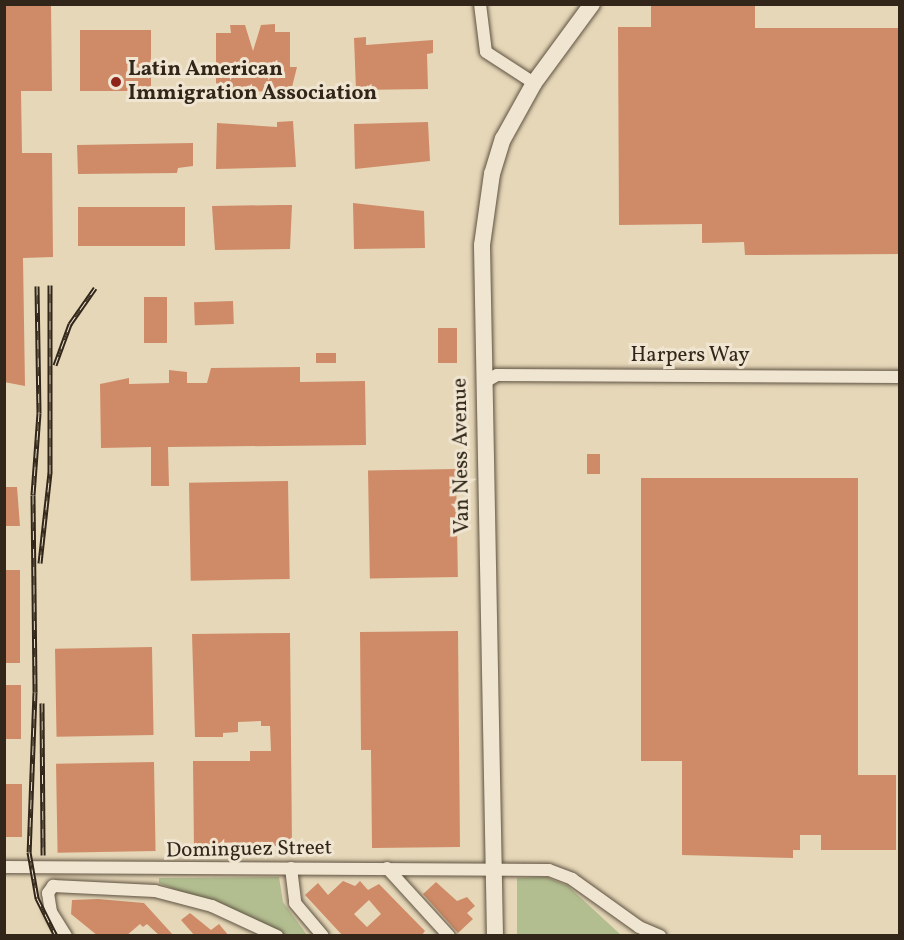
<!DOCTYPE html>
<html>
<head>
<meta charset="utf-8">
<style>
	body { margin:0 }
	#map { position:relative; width:904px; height:940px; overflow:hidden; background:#e6d7b8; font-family:Vollkorn,serif }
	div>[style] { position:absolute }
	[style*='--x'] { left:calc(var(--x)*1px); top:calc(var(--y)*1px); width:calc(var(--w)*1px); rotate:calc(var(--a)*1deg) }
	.green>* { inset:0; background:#b3be90 }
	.building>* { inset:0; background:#cf8b67; transform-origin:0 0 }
	.roads { filter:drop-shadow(0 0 2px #5e5241) drop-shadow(0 0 2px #5e5241) }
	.minor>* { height:12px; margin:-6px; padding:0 6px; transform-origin:6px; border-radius:6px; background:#efe5d1 }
	.secondary>* { height:16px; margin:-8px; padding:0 8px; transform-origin:8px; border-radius:8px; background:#efe5d1 }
	.rail>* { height:5px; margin-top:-2.5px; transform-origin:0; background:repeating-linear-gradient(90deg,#efe5d1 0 9px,#312619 0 18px); box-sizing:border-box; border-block:2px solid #312619 }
	.dots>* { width:16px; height:16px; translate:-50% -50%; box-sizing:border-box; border:3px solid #efe5d1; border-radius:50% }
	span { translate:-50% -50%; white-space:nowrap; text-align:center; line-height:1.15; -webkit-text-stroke:6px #efe5d1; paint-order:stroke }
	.poi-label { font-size:21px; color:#312619; font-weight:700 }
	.left { translate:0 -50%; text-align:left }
	.street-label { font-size:21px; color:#312619 }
	.frame { position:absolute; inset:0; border:6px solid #312619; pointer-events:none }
</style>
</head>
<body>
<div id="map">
	<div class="green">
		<div style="clip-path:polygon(279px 877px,283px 902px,307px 935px,284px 935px,159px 883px,159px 878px)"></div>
		<div style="clip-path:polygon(546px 877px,568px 886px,621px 935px,517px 935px,517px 878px)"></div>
	</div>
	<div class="building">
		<div style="clip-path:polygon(4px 4px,51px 4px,52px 91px,21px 91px,22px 153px,52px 153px,53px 257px,23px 258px,25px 386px,4px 382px)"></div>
		<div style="clip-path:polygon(651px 4px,755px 6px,755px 28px,900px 28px,900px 254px,745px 255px,744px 242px,702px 243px,702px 224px,619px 225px,618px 27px,651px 27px)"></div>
		<div style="clip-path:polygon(275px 24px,275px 32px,290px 32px,290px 67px,297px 67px,291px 91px,216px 92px,216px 33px,231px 33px,230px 25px,245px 25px,253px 51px,261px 25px)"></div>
		<div style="left:151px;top:30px;width:61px;height:71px;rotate:90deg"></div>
		<div style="clip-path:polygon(366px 37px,366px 45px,433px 40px,433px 53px,427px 54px,428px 89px,356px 90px,354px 38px)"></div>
		<div style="clip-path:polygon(293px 121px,296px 167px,216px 169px,217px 123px,277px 127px,277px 122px)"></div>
		<div style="clip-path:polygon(428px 122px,430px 161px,355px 169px,354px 124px)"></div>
		<div style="clip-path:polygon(193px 143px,193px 166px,178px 168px,177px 173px,78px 174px,77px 145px)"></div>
		<div style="clip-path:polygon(353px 203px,424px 211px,425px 248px,354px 249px)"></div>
		<div style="clip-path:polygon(281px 205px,292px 205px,290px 249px,215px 250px,212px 206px)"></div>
		<div style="left:185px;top:207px;width:39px;height:107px;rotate:90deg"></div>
		<div style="left:144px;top:297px;width:23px;height:46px"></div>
		<div style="left:233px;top:301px;width:23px;height:39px;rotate:88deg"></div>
		<div style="left:438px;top:328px;width:19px;height:35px"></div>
		<div style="left:316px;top:353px;width:20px;height:10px"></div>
		<div style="clip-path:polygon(300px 367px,300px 382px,365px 381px,366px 445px,168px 447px,169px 486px,151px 486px,151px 447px,101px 448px,100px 384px,129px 378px,129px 384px,169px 383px,169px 370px,187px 372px,187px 383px,207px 383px,211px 368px)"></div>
		<div style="left:587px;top:454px;width:13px;height:20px"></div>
		<div style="left:456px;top:469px;width:108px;height:88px;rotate:89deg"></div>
		<div style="clip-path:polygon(641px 478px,858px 478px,858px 775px,896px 775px,896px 850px,821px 850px,821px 835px,800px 835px,800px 850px,793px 850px,793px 858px,682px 855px,682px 761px,641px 761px)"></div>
		<div style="left:288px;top:481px;width:98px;height:99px;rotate:89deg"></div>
		<div style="clip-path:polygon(4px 487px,17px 487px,20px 526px,4px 526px)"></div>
		<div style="left:4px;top:570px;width:16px;height:93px"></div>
		<div style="clip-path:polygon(458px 631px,460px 847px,372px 848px,371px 750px,361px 750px,360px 632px)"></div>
		<div style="clip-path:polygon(290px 633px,292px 848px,194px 849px,193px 761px,250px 761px,250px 751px,271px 751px,270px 726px,261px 726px,261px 721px,238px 722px,238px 732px,223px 733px,223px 737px,195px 737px,192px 634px)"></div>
		<div style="left:152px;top:647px;width:88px;height:97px;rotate:89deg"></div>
		<div style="left:4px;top:685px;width:17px;height:54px"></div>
		<div style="left:154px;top:762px;width:89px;height:98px;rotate:89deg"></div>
		<div style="left:4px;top:784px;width:18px;height:53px"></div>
		<div style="clip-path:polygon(evenodd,343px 881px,355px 886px,360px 881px,368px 890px,379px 884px,425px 931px,421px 936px,343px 936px,305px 895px,318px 883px,328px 895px,343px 881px,369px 900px,381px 914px,367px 927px,354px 914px,369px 900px)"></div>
		<div style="clip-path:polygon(436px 882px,457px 901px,467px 897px,475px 906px,467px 913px,473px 919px,458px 933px,423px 894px)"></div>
		<div style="clip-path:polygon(98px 899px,144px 903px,174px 936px,160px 936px,147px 924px,143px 927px,140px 924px,126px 936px,98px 936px,71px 914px,72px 900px)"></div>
		<div style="clip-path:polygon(190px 913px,211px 930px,219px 924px,229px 936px,195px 936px,181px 920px)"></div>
	</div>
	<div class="roads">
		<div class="minor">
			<div style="--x:480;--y:4;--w:48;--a:82.9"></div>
			<div style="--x:486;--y:52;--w:57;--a:32.9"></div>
			<div style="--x:483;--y:383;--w:16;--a:-30"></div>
			<div style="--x:497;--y:375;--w:403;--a:0.3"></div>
			<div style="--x:4;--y:867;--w:545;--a:0.32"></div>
			<div style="--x:549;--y:870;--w:25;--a:21"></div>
			<div style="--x:572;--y:879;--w:82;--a:35.6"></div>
			<div style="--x:639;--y:927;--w:23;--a:23"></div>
			<div style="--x:291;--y:868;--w:35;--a:83"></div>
			<div style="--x:295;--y:903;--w:43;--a:49.7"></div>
			<div style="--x:387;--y:868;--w:92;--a:47.6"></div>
			<div style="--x:66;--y:936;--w:28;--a:-122"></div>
			<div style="--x:51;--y:912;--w:19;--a:-99"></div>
			<div style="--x:48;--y:893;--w:9;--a:-54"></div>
			<div style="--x:53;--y:886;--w:102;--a:2.8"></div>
			<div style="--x:155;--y:891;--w:59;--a:14.7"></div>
			<div style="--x:212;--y:906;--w:72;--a:24.8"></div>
		</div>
		<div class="secondary">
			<div style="--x:495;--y:936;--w:691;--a:-91.08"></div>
			<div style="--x:482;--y:245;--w:72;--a:-82"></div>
			<div style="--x:492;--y:174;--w:37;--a:-73"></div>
			<div style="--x:503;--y:139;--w:64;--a:-61"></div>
			<div style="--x:534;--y:83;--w:98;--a:-53.7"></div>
		</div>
	</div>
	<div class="rail">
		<div style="--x:37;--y:286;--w:127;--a:89.1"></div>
		<div style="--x:39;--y:413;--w:82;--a:94.2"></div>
		<div style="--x:33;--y:495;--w:197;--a:89.4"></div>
		<div style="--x:35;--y:692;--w:160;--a:92.1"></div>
		<div style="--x:29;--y:852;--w:47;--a:80.1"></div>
		<div style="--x:37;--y:898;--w:42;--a:63.4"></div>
		<div style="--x:55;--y:365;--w:44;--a:-69.9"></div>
		<div style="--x:70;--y:324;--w:44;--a:-55.2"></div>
		<div style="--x:40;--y:563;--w:91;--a:-83.7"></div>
		<div style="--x:50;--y:473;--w:188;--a:-90"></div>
		<div style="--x:42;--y:703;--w:152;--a:89.6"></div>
	</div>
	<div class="dots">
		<div style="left:116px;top:82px;background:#8f2418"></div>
	</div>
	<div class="poi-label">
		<span class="left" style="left:128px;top:82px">Latin American<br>Immigration Association</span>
	</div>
	<div class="street-label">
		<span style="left:690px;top:356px">Harpers Way</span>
		<span style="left:462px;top:456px;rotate:-91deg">Van Ness Avenue</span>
		<span style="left:249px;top:850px;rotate:-1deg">Dominguez Street</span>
	</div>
	<div class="frame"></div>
</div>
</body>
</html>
